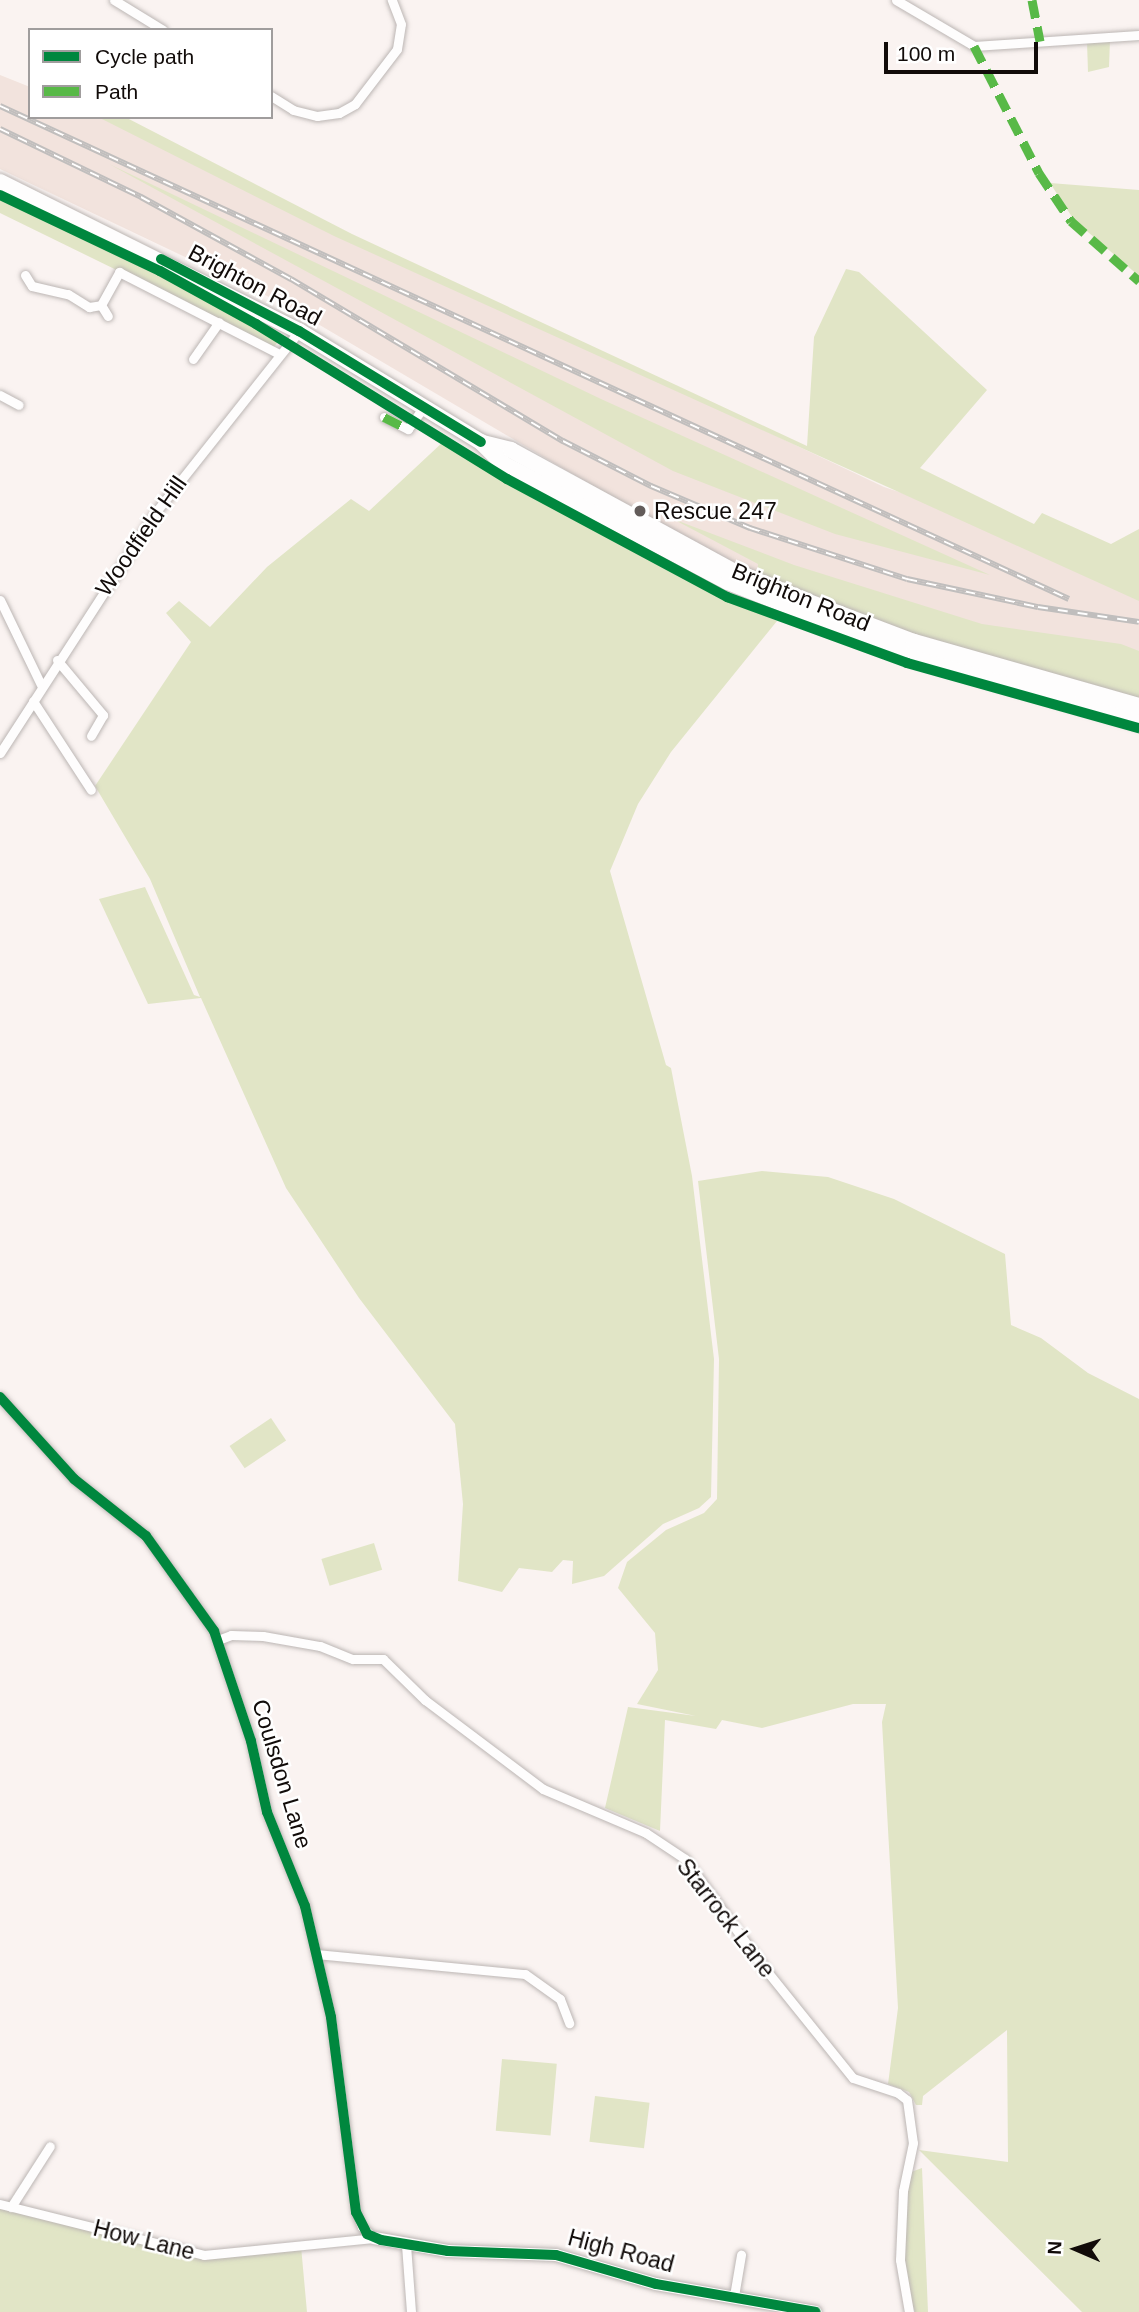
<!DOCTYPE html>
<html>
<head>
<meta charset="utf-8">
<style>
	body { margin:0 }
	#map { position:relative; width:1139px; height:2312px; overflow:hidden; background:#faf3f1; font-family:Arial,sans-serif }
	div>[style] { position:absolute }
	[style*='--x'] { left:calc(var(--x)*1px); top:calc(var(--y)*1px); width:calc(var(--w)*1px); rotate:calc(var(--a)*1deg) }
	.built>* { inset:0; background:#f2e3dd }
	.green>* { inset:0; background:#e1e5c6; transform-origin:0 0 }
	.roads { filter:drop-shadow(0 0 2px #bcb6b4) drop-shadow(0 0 2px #bcb6b4) }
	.street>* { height:9px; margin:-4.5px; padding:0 4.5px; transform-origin:4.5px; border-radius:4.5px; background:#fefdfd }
	.secondary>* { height:12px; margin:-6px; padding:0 6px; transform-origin:6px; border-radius:6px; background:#fefdfd }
	.highway>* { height:16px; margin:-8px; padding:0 8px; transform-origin:8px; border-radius:8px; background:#fefdfd }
	.rail>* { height:6px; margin-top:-3px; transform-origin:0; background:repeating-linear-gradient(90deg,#fff 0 10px,#c0bebd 0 20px); box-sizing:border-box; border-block:2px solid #c0bebd }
	.quiet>* { height:9px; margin-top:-4.5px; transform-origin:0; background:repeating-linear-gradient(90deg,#58b947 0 18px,transparent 0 27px) }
	.cycleway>* { height:10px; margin:-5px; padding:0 5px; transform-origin:5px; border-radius:5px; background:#00873e }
	.dots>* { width:19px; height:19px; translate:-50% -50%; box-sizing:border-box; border:4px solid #fff; border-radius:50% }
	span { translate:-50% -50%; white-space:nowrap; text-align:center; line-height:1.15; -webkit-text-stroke:5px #fff; paint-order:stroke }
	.street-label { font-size:23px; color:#110b09 }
	.poi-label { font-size:23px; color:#110b09 }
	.left { translate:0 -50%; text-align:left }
	.legend { position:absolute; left:28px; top:28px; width:245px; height:91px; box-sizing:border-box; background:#fff; border:2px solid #a09d9d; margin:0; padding:9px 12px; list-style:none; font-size:21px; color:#110b09 }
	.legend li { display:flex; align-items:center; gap:14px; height:35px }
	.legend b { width:35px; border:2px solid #a09d9d }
	.north { position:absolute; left:1041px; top:2214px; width:70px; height:70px; -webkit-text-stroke:5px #fff; paint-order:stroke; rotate:273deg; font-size:19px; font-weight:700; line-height:28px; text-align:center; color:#110b09 }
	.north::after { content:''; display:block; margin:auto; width:24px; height:32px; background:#110b09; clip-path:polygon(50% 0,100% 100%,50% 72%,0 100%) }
	.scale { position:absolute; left:884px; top:42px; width:154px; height:32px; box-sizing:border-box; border:4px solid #110b09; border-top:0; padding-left:9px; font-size:21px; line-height:24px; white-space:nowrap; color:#110b09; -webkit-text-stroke:5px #fff; paint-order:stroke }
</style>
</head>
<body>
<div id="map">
	<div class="built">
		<div style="clip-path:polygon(0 75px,30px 87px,30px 117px,101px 117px,884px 487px,1139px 572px,1139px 661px,975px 631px,759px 564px,757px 574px,688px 542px,284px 304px,0 169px)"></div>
	</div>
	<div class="green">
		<div style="clip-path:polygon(1110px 40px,1109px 67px,1088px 72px,1087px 42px)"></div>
		<div style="clip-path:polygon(98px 117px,125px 117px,352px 234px,807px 446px,814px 337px,846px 269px,859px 272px,987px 390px,920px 468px,1034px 524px,1042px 513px,1111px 544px,1139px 529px,1139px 601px,334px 236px)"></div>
		<div style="clip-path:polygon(109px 164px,601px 399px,990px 575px,835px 534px,673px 471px)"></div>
		<div style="clip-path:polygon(1050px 183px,1139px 190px,1139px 276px,1074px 220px)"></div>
		<div style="clip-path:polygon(0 199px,179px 282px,222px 310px,273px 334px,277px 343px,274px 347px,0 213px)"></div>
		<div style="clip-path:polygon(444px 441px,595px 531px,777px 621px,671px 752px,638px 804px,610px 871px,666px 1065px,671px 1068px,692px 1176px,714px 1359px,711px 1497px,699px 1508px,663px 1524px,604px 1576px,572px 1584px,573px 1561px,563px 1560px,552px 1572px,519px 1568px,502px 1592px,458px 1581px,463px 1504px,455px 1424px,359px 1298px,286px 1188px,201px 998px,148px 1004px,99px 899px,145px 887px,194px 995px,200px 997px,150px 879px,95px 786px,191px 642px,166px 613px,179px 601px,210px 627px,267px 567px,351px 499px,369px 511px)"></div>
		<div style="clip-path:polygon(673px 519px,794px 565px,982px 624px,1121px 644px,1139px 651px,1139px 699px,918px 637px,757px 574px,758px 564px)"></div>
		<div style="clip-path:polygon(762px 1171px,828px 1177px,894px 1199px,1005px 1254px,1011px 1325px,1041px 1338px,1088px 1373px,1139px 1399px,1139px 2312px,1082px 2312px,919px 2150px,1008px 2162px,1007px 2030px,923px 2096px,922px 2105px,916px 2105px,909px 2092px,888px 2084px,898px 2008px,882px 1722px,886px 1704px,853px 1704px,762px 1728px,722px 1720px,716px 1729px,665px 1720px,660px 1831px,605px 1808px,628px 1707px,696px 1716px,637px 1704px,658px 1670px,655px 1633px,618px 1588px,627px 1562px,666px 1530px,704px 1513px,717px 1499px,719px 1359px,698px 1181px)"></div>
		<div style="left:271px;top:1418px;width:27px;height:50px;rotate:56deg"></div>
		<div style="left:374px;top:1543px;width:28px;height:55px;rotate:73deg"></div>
		<div style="left:502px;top:2059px;width:55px;height:72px;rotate:5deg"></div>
		<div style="left:595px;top:2096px;width:55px;height:46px;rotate:7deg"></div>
		<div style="clip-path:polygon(922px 2168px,928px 2312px,915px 2312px,904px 2280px,906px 2190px,911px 2172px)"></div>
		<div style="clip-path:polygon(0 2209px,204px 2256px,301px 2246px,307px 2312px,0 2312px)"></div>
	</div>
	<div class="roads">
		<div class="street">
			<div style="--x:114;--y:0;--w:57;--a:31.5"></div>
			<div style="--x:896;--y:0;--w:91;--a:30.5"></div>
			<div style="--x:974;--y:46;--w:165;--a:-3.8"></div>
			<div style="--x:271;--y:96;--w:26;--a:32"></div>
			<div style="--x:293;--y:110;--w:25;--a:14"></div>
			<div style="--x:317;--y:116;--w:22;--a:-8"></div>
			<div style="--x:339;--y:113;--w:18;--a:-29"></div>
			<div style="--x:355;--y:104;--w:69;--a:-52.6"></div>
			<div style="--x:397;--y:49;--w:25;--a:-81"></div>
			<div style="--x:401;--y:24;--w:26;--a:-111"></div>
			<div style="--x:25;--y:275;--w:13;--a:58"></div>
			<div style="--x:32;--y:286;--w:37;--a:13"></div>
			<div style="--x:68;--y:294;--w:25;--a:32"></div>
			<div style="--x:89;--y:307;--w:12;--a:-9"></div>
			<div style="--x:101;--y:305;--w:38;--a:-61"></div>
			<div style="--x:119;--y:272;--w:180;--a:27.1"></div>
			<div style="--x:101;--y:305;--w:13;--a:58"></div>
			<div style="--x:193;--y:359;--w:45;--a:-54.9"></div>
			<div style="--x:0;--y:395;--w:21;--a:28"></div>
			<div style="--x:384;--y:417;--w:27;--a:27"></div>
			<div style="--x:408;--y:429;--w:28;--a:-55"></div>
			<div style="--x:0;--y:600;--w:94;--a:64.2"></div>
			<div style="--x:57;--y:660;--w:72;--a:50.1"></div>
			<div style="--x:103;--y:715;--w:24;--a:120"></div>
			<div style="--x:33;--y:701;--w:106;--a:56.9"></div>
			<div style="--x:0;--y:753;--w:286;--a:-57.1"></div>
			<div style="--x:155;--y:513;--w:232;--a:-51.6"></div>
			<div style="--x:0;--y:1397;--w:110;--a:47.9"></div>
			<div style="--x:74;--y:1479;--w:92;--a:38.4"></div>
			<div style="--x:146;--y:1536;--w:117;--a:54.4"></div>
			<div style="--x:214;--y:1631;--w:116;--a:71.4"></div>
			<div style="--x:251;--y:1741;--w:73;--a:77.3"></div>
			<div style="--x:267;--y:1812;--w:101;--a:68"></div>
			<div style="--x:305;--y:1906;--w:114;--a:76.8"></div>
			<div style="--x:331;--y:2017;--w:197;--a:82.7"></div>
			<div style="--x:356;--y:2212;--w:16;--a:68"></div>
			<div style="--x:362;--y:2227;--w:16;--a:43"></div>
			<div style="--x:218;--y:1640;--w:14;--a:-21"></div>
			<div style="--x:231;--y:1635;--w:32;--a:2"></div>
			<div style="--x:263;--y:1636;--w:58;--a:10"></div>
			<div style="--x:320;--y:1646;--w:35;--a:22"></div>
			<div style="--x:353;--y:1659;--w:30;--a:0"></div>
			<div style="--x:383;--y:1659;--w:59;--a:44.3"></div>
			<div style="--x:425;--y:1700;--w:148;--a:37"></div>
			<div style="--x:543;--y:1789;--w:112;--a:23.1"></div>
			<div style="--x:646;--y:1833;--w:47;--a:33.7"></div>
			<div style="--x:685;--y:1859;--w:131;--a:54"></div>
			<div style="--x:762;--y:1965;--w:145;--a:51.2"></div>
			<div style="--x:853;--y:2078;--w:47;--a:18.4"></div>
			<div style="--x:898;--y:2093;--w:11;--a:38"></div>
			<div style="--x:907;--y:2100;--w:43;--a:82.1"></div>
			<div style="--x:913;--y:2143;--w:49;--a:101.8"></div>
			<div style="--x:903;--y:2191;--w:69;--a:92.5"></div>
			<div style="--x:900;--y:2260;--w:53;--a:80.2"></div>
			<div style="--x:316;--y:1954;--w:210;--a:5.5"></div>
			<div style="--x:525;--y:1974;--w:43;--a:35.5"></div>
			<div style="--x:560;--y:1999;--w:26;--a:69"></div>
			<div style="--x:0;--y:2204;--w:210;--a:14"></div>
			<div style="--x:204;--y:2255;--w:170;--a:-5.7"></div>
			<div style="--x:11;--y:2207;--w:72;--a:-57.4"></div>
			<div style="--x:406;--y:2245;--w:67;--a:85.7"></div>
			<div style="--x:734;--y:2296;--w:42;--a:-80.3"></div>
		</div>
		<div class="secondary">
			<div style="--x:374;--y:2238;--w:75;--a:10"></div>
			<div style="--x:448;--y:2251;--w:108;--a:2.1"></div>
			<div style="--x:556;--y:2255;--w:104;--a:16.2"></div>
			<div style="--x:656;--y:2284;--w:162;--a:9.9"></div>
		</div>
		<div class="highway">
			<div style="--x:0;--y:182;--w:334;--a:26.5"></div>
			<div style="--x:299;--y:331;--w:213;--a:31.4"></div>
			<div style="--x:481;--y:442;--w:30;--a:45"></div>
			<div style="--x:502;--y:463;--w:255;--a:27.8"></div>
			<div style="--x:728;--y:582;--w:197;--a:21.7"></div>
			<div style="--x:911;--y:655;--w:237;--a:16.1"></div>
			<div style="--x:483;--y:443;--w:29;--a:14"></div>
			<div style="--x:511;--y:450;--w:253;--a:28.6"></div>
			<div style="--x:733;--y:571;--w:79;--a:22.3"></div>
			<div style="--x:806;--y:601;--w:116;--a:20.8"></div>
			<div style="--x:914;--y:642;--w:234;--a:15.9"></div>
		</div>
	</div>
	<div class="rail">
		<div style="--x:0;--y:106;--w:1177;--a:24.76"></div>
		<div style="--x:0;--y:129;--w:157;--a:25.7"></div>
		<div style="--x:141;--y:197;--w:171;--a:28.7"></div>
		<div style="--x:291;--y:279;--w:317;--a:30.8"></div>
		<div style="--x:563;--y:441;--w:99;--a:27.1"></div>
		<div style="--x:651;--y:486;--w:108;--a:23"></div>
		<div style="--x:750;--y:528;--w:165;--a:18"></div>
		<div style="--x:907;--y:579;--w:134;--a:12.1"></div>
		<div style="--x:1038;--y:607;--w:102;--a:8.4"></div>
	</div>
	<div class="quiet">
		<div style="--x:1032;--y:0;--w:42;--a:79"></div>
		<div style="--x:974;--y:46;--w:143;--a:62.9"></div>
		<div style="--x:1039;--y:173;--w:58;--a:56.3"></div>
		<div style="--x:1071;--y:221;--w:91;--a:41.4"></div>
		<div style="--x:384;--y:417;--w:25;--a:27"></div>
	</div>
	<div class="cycleway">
		<div style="--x:0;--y:195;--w:177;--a:25.4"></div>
		<div style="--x:160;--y:271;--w:110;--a:28.9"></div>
		<div style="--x:256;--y:324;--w:295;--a:31.7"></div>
		<div style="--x:507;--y:479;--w:250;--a:28.2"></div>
		<div style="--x:727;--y:597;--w:192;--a:20.1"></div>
		<div style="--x:907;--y:663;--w:241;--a:15.7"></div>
		<div style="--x:161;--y:259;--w:156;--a:27.6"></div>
		<div style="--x:299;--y:331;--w:213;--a:31.4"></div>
		<div style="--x:0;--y:1397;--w:110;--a:47.9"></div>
		<div style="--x:74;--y:1479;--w:92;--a:38.4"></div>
		<div style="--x:146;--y:1536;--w:117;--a:54.4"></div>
		<div style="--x:214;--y:1631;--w:116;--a:71.4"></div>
		<div style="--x:251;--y:1741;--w:73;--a:77.3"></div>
		<div style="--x:267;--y:1812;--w:101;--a:68"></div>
		<div style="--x:305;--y:1906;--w:114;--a:76.8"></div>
		<div style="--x:331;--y:2017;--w:197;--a:82.7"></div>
		<div style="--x:356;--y:2212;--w:25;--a:63"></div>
		<div style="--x:367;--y:2234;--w:15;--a:23"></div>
		<div style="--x:381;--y:2240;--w:68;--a:9.3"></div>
		<div style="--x:448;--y:2251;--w:108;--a:2.1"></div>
		<div style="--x:556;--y:2255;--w:104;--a:16.2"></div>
		<div style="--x:656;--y:2284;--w:162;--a:9.9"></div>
	</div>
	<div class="dots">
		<div style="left:640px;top:511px;background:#635c5a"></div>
	</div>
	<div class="street-label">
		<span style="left:255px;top:285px;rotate:28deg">Brighton Road</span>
		<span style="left:141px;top:536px;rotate:-55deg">Woodfield Hill</span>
		<span style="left:801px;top:597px;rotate:22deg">Brighton Road</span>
		<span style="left:282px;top:1774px;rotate:73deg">Coulsdon Lane</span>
		<span style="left:726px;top:1918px;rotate:52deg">Starrock Lane</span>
		<span style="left:144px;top:2240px;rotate:14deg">How Lane</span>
		<span style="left:621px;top:2251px;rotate:15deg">High Road</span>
	</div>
	<div class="poi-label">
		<span class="left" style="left:654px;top:511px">Rescue 247</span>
	</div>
	<ul class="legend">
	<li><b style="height:9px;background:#00873e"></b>Cycle path</li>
	<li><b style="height:9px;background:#58b947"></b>Path</li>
	</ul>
	<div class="north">N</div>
	<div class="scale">100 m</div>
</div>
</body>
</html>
